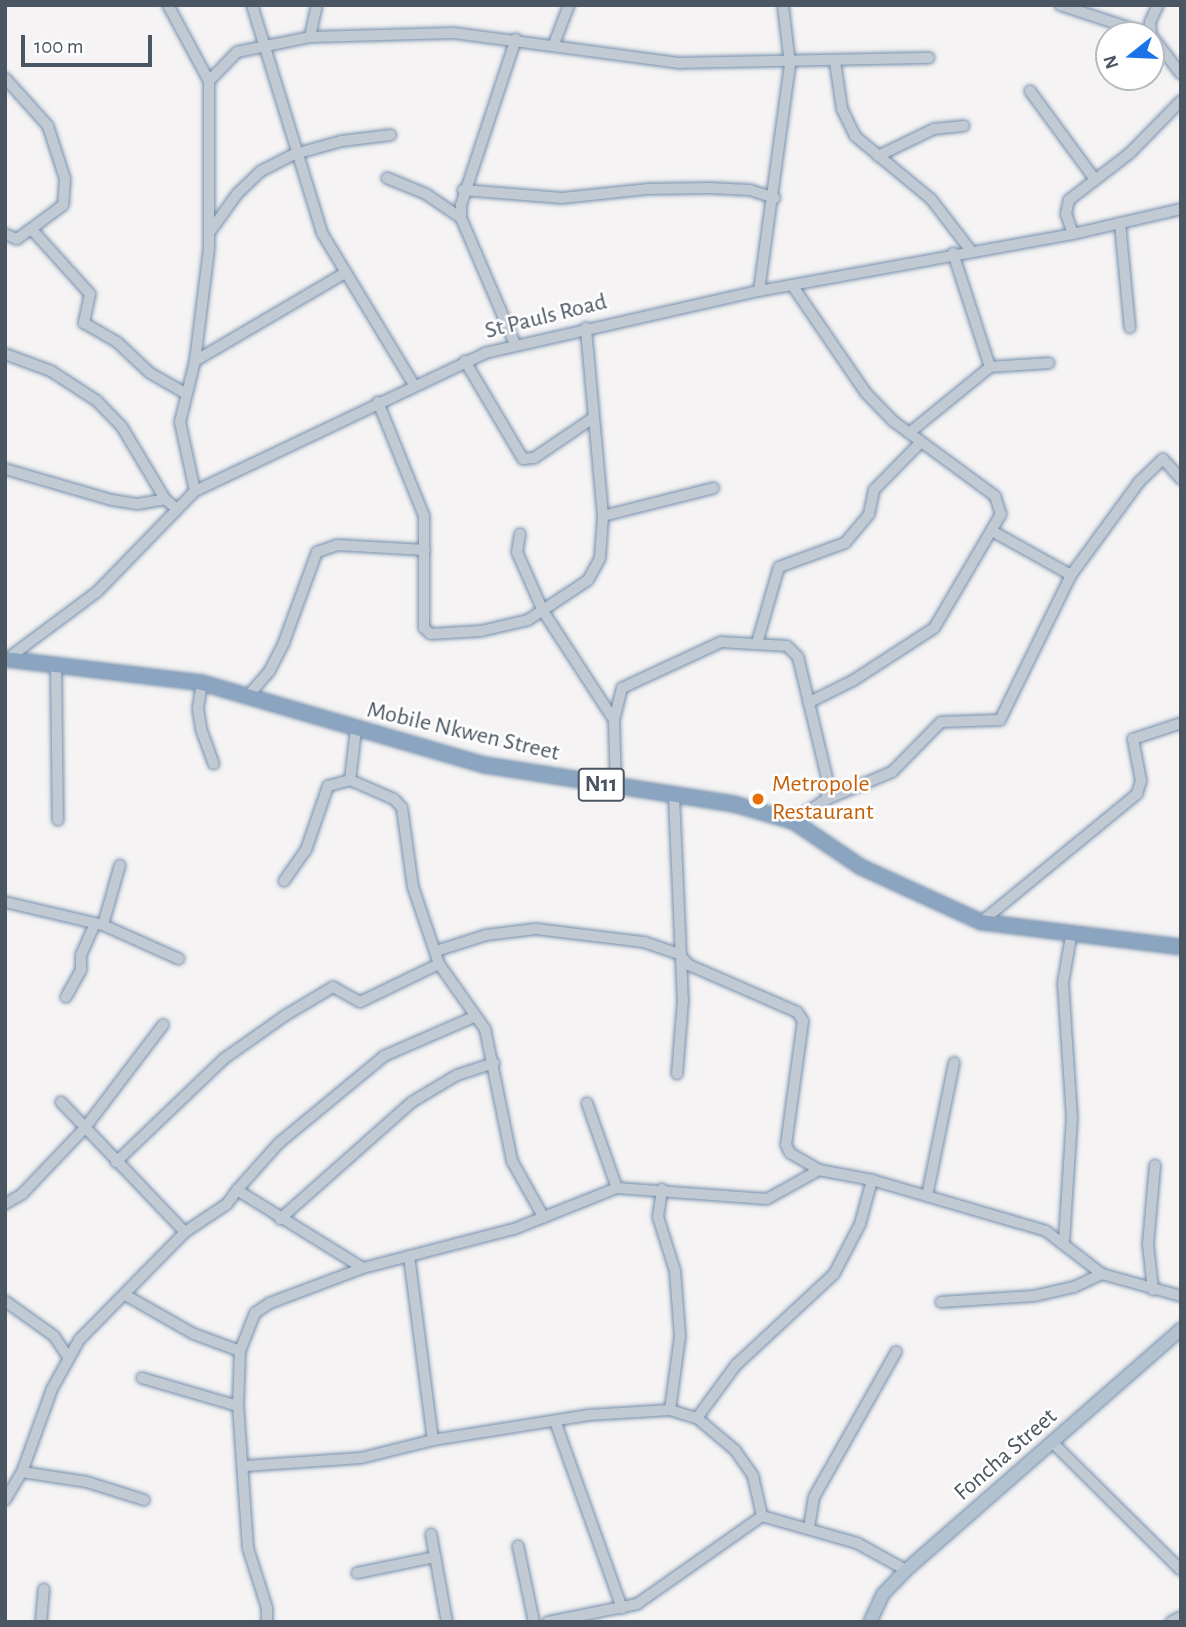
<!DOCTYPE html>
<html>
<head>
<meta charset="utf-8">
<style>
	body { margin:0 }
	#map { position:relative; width:1186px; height:1627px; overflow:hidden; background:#f5f3f3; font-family:"Alegreya Sans",sans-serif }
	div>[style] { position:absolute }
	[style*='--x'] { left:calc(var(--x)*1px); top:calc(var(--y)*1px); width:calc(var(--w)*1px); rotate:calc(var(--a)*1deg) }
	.roads { filter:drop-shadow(0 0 2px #7690ad) drop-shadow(0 0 2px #7690ad) }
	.minor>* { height:10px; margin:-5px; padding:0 5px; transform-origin:5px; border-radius:5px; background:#c1cad2 }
	.major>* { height:12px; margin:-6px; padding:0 6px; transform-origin:6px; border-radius:6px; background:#b3c2d1 }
	.highway>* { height:14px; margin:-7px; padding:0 7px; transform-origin:7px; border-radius:7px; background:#8ba5c1 }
	.dots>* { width:19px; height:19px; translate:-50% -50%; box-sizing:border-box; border:4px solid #fff; border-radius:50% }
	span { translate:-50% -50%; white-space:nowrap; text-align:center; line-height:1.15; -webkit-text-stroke:5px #fff; paint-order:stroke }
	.shield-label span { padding:2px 5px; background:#fff; border:2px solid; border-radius:5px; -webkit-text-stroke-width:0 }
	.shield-label { font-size:23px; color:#4a5661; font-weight:700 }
	.street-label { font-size:24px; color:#4a5661 }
	.food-label { font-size:24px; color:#c56008 }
	.left { translate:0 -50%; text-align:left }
	.frame { position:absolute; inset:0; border:7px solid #4a5661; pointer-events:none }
	.north { position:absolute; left:1095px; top:21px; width:70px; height:70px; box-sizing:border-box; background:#fff; border:2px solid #b7bbc0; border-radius:50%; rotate:252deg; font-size:19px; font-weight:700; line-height:28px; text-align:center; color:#4a5661 }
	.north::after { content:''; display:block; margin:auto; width:24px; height:32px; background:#1a73e8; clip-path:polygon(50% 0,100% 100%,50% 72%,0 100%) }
	.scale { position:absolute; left:21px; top:35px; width:131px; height:32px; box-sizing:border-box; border:4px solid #4a5661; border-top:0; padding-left:9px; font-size:21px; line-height:24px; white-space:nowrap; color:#4a5661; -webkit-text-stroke:5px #fff; paint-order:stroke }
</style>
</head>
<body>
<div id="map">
	<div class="roads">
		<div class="minor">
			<div style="--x:168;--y:5;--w:86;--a:61.7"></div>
			<div style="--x:252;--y:5;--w:239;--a:72.9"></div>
			<div style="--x:322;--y:233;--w:178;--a:58.8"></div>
			<div style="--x:1060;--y:5;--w:96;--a:18.2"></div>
			<div style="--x:1158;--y:5;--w:19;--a:115"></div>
			<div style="--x:1150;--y:22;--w:13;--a:86"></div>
			<div style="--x:1151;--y:35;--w:49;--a:52.4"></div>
			<div style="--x:310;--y:37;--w:33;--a:-78"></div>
			<div style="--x:554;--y:44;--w:42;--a:-69"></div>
			<div style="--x:835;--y:62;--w:48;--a:81.5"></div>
			<div style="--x:842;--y:109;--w:30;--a:64"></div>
			<div style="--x:855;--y:136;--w:99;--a:39.7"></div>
			<div style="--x:931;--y:199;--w:66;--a:52.4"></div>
			<div style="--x:5;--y:78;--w:64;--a:48.1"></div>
			<div style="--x:48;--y:126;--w:56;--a:72.2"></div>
			<div style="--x:65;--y:179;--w:26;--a:94"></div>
			<div style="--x:63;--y:205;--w:40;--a:143"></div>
			<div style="--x:1030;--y:91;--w:108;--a:53.7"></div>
			<div style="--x:878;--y:156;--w:62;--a:-25.7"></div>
			<div style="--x:934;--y:129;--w:30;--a:-6"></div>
			<div style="--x:387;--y:178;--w:42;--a:22.3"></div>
			<div style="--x:426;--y:194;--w:42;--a:34.4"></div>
			<div style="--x:463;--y:190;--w:99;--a:4.6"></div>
			<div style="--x:562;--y:198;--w:85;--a:-6"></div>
			<div style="--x:647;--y:189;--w:62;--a:-0.9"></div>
			<div style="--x:709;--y:188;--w:41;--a:2.8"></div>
			<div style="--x:750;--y:190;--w:26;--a:18"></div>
			<div style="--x:1120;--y:223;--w:105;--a:84.6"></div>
			<div style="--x:209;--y:233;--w:48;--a:-54.3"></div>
			<div style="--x:237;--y:194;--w:33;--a:-44"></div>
			<div style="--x:261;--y:171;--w:38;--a:-27"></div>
			<div style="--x:295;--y:154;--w:49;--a:-15.5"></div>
			<div style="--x:342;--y:141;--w:49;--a:-7"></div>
			<div style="--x:5;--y:234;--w:13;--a:23"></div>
			<div style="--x:17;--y:239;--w:17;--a:-36"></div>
			<div style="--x:31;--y:229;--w:6;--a:45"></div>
			<div style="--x:35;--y:233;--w:82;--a:48"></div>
			<div style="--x:90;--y:294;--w:30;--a:102"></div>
			<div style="--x:84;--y:323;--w:38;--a:30"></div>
			<div style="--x:117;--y:342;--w:45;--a:43.2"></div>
			<div style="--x:150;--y:373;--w:40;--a:29.7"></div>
			<div style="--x:1073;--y:234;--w:21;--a:-109"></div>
			<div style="--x:1066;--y:214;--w:14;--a:-78"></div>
			<div style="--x:1069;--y:200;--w:77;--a:-37.6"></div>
			<div style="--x:1130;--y:153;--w:73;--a:-45.6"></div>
			<div style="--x:953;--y:253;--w:120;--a:72"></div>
			<div style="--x:792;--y:285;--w:131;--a:55.6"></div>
			<div style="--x:866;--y:393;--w:39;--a:46"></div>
			<div style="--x:893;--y:421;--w:127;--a:36.3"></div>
			<div style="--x:995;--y:496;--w:19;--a:72"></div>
			<div style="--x:1001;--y:514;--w:132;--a:120.4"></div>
			<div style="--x:934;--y:628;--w:95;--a:147"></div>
			<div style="--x:854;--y:680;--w:51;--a:153.4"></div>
			<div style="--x:759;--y:291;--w:229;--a:-82.2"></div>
			<div style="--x:790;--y:64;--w:59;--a:-96.8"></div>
			<div style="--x:515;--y:344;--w:137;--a:-113.2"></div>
			<div style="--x:461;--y:218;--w:13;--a:-90"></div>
			<div style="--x:461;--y:205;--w:175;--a:-71.7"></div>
			<div style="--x:5;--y:354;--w:49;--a:20.3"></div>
			<div style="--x:51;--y:371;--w:55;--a:33.1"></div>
			<div style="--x:97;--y:401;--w:36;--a:46"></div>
			<div style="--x:122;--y:427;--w:84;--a:59.2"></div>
			<div style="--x:165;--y:499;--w:16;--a:40"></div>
			<div style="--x:195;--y:361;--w:174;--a:-30.4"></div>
			<div style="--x:465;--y:361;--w:114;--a:59.4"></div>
			<div style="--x:523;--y:459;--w:11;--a:-5"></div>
			<div style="--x:534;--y:458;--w:71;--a:-34.1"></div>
			<div style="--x:378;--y:402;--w:123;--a:68"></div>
			<div style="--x:424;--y:516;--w:112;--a:90"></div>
			<div style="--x:424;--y:628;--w:9;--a:41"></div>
			<div style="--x:431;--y:634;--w:50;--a:-3.4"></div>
			<div style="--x:481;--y:631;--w:48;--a:-13.2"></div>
			<div style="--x:528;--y:620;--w:72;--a:-33.7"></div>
			<div style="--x:588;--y:580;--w:25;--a:-61"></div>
			<div style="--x:600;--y:558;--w:42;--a:-85.9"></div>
			<div style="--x:603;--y:516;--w:189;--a:-95.2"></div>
			<div style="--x:909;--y:433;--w:104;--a:-39.2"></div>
			<div style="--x:990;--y:367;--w:59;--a:-3.9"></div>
			<div style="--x:5;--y:469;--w:111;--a:16.2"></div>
			<div style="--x:112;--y:500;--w:26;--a:9"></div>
			<div style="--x:138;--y:504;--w:27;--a:-10"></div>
			<div style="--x:195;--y:491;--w:71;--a:-102.3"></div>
			<div style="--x:180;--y:422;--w:63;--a:-76.2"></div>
			<div style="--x:195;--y:361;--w:114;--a:-82.9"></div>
			<div style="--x:209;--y:248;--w:167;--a:-90"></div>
			<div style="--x:209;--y:81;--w:40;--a:-46"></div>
			<div style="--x:237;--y:52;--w:75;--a:-11.6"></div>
			<div style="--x:310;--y:37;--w:144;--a:-1.6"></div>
			<div style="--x:454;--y:33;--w:228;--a:7.6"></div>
			<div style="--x:680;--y:63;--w:249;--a:-1.2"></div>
			<div style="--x:603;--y:516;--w:114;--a:-14.2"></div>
			<div style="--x:994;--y:532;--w:88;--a:29.2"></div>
			<div style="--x:520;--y:534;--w:18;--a:99"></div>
			<div style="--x:517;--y:552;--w:64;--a:66.2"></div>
			<div style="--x:543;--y:611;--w:130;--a:56.9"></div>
			<div style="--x:757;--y:643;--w:79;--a:-73.9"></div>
			<div style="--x:779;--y:567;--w:70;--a:-20"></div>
			<div style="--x:845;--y:543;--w:38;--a:-50"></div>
			<div style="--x:869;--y:514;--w:25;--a:-78"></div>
			<div style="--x:874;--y:490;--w:67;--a:-45.6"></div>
			<div style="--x:7;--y:659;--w:112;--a:-36.7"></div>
			<div style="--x:97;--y:592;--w:141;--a:-45.9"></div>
			<div style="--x:195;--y:491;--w:321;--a:-25.4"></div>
			<div style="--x:485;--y:353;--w:281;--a:-12.8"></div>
			<div style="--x:759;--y:291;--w:319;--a:-10.3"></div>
			<div style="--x:1073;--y:234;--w:111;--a:-13"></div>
			<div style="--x:56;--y:664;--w:156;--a:89.3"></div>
			<div style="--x:202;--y:683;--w:26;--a:99"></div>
			<div style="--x:198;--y:709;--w:20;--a:81"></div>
			<div style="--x:201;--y:729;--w:37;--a:70"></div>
			<div style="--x:247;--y:697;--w:33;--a:-49"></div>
			<div style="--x:269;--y:672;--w:34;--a:-63"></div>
			<div style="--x:284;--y:642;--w:96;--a:-69.9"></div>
			<div style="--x:317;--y:552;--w:21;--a:-19"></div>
			<div style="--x:337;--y:545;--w:88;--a:3.3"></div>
			<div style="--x:350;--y:780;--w:50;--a:-83.2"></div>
			<div style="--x:616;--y:788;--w:68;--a:-91.7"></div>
			<div style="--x:614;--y:720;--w:33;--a:-76"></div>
			<div style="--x:622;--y:688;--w:109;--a:-24.9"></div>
			<div style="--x:721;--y:642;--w:66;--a:3.5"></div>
			<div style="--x:787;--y:646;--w:16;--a:45"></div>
			<div style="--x:798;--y:657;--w:124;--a:76.5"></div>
			<div style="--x:827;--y:778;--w:21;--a:90"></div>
			<div style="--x:827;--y:799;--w:40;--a:147.1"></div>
			<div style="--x:674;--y:797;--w:203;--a:87.5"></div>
			<div style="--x:683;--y:1000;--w:74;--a:94.6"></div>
			<div style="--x:827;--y:799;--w:70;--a:-22.6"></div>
			<div style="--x:892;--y:772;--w:70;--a:-45.6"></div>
			<div style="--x:941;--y:722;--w:59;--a:-1.9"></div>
			<div style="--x:1000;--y:720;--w:161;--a:-63.9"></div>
			<div style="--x:1071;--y:575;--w:115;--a:-53.8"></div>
			<div style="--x:1139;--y:482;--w:33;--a:-44"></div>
			<div style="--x:1163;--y:459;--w:27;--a:48"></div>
			<div style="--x:284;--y:881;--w:38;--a:-55"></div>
			<div style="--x:306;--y:850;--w:68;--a:-71"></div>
			<div style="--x:328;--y:786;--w:23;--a:-15"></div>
			<div style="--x:350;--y:780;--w:48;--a:23.4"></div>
			<div style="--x:394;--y:799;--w:12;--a:48"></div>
			<div style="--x:402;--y:808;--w:80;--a:82.1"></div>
			<div style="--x:413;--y:887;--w:81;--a:71.3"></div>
			<div style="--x:439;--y:964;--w:80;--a:54.7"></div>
			<div style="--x:485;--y:1029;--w:135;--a:78.4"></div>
			<div style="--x:512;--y:1161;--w:65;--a:60.7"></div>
			<div style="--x:5;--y:902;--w:101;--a:13.2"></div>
			<div style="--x:103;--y:925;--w:83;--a:24.1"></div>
			<div style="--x:981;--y:922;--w:202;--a:-39.4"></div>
			<div style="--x:1137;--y:794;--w:14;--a:-73"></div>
			<div style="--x:1141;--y:781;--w:43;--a:-100.8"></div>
			<div style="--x:1133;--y:739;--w:51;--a:-18.4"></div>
			<div style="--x:103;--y:925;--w:62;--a:-74.2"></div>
			<div style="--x:436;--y:951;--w:52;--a:-17.7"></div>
			<div style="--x:486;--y:935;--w:50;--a:-6.8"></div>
			<div style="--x:536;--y:929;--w:109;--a:6.9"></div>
			<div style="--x:644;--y:942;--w:37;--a:19"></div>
			<div style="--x:679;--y:954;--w:15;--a:48"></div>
			<div style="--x:689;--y:965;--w:118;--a:23.5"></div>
			<div style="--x:797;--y:1012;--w:11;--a:56"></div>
			<div style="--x:803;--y:1021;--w:125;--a:97.8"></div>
			<div style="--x:786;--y:1145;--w:9;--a:63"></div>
			<div style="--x:790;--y:1153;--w:34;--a:30"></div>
			<div style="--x:66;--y:997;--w:31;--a:-61"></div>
			<div style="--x:81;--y:970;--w:15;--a:-90"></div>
			<div style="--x:81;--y:955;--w:32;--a:-66"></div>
			<div style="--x:61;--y:1102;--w:180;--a:46.4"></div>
			<div style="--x:587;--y:1103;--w:90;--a:70.6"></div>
			<div style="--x:116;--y:1162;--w:151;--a:-43.7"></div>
			<div style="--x:225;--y:1058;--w:75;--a:-35.2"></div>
			<div style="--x:286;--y:1015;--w:55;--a:-30.8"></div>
			<div style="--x:333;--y:987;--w:31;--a:29"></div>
			<div style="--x:360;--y:1002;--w:88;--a:-25.7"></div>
			<div style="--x:662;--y:1189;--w:28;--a:98"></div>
			<div style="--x:658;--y:1217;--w:57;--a:72.5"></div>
			<div style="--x:675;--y:1271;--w:65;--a:85.6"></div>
			<div style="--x:680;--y:1336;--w:75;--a:97.7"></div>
			<div style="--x:237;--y:1190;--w:63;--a:-48.2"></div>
			<div style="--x:279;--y:1143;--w:136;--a:-39.6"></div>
			<div style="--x:384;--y:1056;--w:100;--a:-23.5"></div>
			<div style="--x:927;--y:1196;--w:136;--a:-78.5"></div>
			<div style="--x:5;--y:1204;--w:20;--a:-30"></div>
			<div style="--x:22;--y:1194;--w:90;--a:-46.4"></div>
			<div style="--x:84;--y:1129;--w:131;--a:-52.8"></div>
			<div style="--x:280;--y:1219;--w:176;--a:-41.6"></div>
			<div style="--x:412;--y:1102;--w:52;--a:-31"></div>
			<div style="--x:457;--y:1075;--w:39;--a:-18"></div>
			<div style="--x:1064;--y:1241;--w:123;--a:-86.3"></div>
			<div style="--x:1072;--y:1118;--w:135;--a:-93.8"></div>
			<div style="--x:1063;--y:983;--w:48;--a:-80.3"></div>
			<div style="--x:409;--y:1256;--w:186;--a:82.6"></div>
			<div style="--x:1153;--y:1290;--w:46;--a:-96.2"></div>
			<div style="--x:1148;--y:1244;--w:79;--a:-84.9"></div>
			<div style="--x:127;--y:1296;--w:77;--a:29.6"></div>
			<div style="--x:194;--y:1334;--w:49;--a:20.3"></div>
			<div style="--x:5;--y:1301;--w:60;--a:35.5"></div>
			<div style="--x:54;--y:1336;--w:25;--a:56"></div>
			<div style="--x:941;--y:1302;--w:93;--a:-3.7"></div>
			<div style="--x:1034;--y:1296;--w:41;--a:-12.7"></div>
			<div style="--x:1074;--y:1287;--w:31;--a:-25"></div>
			<div style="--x:142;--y:1378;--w:100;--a:16.3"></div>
			<div style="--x:697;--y:1418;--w:66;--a:-53.7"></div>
			<div style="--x:736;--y:1365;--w:134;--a:-42.9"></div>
			<div style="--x:834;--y:1274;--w:56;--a:-62.5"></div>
			<div style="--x:860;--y:1224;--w:46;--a:-74.7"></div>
			<div style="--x:555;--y:1421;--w:199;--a:70.3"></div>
			<div style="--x:1053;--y:1443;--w:180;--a:44.8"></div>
			<div style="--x:245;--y:1466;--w:116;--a:-3.9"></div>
			<div style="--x:361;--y:1458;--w:74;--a:-14"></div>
			<div style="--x:433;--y:1440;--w:158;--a:-9.1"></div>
			<div style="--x:589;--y:1415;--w:81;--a:-3.5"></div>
			<div style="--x:670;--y:1410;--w:28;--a:17"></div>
			<div style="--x:697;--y:1418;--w:50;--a:40.1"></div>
			<div style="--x:735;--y:1450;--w:32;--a:55"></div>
			<div style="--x:753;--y:1476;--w:41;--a:77.3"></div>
			<div style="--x:22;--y:1472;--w:66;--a:8.7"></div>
			<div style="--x:87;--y:1482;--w:60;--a:17.5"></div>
			<div style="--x:5;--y:1500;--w:33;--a:-59"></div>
			<div style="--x:22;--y:1472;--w:88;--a:-70.1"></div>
			<div style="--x:52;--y:1389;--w:56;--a:-61.1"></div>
			<div style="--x:79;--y:1340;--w:151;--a:-45.5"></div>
			<div style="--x:185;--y:1232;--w:50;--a:-33.7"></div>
			<div style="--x:227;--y:1204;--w:17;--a:-54"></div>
			<div style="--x:237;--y:1190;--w:148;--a:31.8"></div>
			<div style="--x:809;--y:1528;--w:31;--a:-81"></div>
			<div style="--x:814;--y:1497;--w:167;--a:-60.5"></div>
			<div style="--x:431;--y:1534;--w:89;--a:79.7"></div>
			<div style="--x:518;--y:1546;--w:78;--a:78.1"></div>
			<div style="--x:357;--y:1573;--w:80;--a:-11.6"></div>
			<div style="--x:41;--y:1622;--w:33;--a:-85"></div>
			<div style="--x:267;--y:1622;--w:14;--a:-90"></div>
			<div style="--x:267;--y:1608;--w:63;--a:-107.6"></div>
			<div style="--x:248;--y:1548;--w:142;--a:-94"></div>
			<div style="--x:238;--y:1406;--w:55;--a:-87.9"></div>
			<div style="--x:240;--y:1351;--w:41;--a:-68.5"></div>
			<div style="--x:255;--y:1313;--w:18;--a:-34"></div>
			<div style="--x:270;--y:1303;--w:99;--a:-20.6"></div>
			<div style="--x:363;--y:1268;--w:156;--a:-14.5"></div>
			<div style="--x:514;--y:1229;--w:111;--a:-21.7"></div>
			<div style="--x:617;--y:1188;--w:150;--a:4.2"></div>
			<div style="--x:767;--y:1199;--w:60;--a:-29.1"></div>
			<div style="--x:819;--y:1170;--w:54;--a:10.7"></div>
			<div style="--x:872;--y:1180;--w:181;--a:16.3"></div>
			<div style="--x:1046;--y:1231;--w:71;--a:37.5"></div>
			<div style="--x:1102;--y:1274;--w:82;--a:15.6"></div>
			<div style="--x:548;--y:1622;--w:91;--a:-11.4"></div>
			<div style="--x:637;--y:1604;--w:153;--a:-35.1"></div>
			<div style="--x:762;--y:1516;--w:99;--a:15.9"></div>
			<div style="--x:857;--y:1543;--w:56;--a:28.9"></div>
			<div style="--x:1171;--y:1622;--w:11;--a:-27"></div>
		</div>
		<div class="major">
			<div style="--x:870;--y:1622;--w:31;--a:-65"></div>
			<div style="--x:883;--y:1594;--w:33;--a:-46"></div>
			<div style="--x:906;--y:1570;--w:366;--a:-41.2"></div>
		</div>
		<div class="highway">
			<div style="--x:5;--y:659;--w:198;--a:6.9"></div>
			<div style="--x:202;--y:683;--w:295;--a:16.2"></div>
			<div style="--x:485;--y:765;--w:252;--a:8.9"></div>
			<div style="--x:734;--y:804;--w:61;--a:16.1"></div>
			<div style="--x:793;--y:821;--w:82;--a:34.1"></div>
			<div style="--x:861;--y:867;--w:132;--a:24.6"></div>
			<div style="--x:981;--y:922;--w:202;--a:7.1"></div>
		</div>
	</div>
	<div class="dots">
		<div style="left:758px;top:799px;background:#e8710a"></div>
	</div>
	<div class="shield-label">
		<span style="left:601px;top:785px">N11</span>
	</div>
	<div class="street-label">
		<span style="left:546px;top:317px;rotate:-14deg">St Pauls Road</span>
		<span style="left:463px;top:732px;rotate:13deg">Mobile Nkwen Street</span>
		<span style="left:1006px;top:1455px;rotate:-41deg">Foncha Street</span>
	</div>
	<div class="food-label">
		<span class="left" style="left:772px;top:799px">Metropole<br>Restaurant</span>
	</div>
	<div class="frame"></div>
	<div class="north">N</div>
	<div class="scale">100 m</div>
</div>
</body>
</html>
